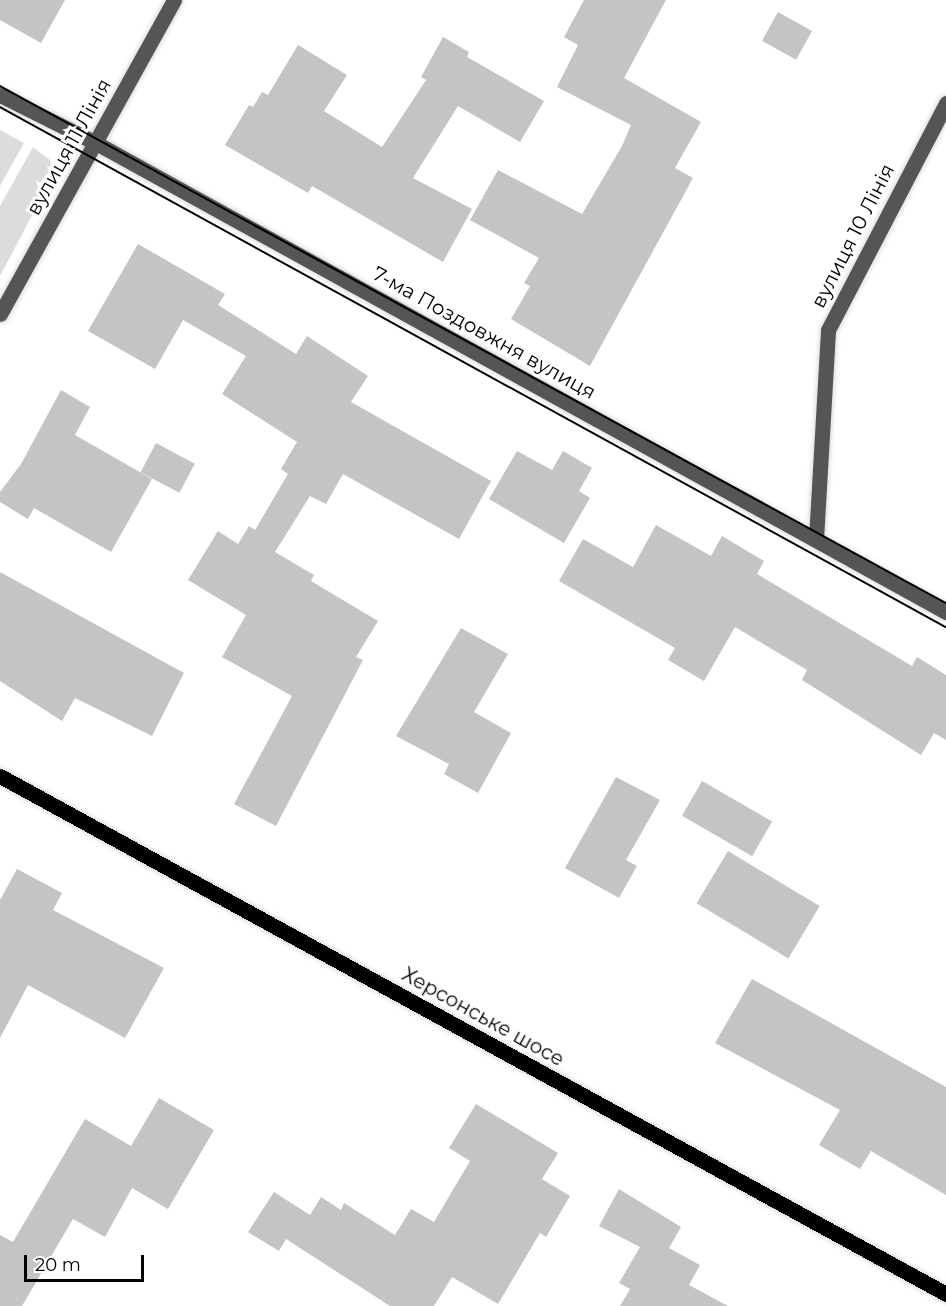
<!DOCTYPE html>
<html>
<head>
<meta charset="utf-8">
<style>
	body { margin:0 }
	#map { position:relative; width:946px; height:1306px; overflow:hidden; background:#fff; font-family:Montserrat,sans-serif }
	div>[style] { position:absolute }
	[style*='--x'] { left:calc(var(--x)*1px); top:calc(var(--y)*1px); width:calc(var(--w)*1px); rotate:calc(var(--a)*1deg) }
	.green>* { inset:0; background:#dcdcdc }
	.building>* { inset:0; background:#c4c4c4; transform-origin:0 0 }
	.roads { filter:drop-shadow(0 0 2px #dbdbdb) drop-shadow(0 0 2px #dbdbdb) }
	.minor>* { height:15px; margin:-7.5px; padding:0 7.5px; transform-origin:7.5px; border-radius:7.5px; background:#555 }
	.major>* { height:15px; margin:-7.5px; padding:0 7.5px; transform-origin:7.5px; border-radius:7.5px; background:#000 }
	.tram>* { height:1.5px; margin:-0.75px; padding:0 0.75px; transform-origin:0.75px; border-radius:0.75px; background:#000 }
	span { translate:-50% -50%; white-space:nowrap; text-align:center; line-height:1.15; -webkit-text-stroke:6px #fff; paint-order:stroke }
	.street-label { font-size:20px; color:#000 }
	.scale { position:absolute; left:24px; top:1255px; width:120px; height:27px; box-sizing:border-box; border:3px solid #000; border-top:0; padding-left:8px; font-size:18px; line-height:21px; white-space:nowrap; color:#000; -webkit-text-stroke:4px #fff; paint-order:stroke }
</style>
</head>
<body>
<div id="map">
	<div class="green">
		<div style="clip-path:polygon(0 130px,24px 143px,0 186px)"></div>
		<div style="clip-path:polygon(33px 147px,50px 160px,54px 174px,0 276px,0 206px)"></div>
	</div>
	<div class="building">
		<div style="clip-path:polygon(0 0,65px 0,41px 43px,0 20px)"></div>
		<div style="clip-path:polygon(584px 0,666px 0,624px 78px,701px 122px,675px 168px,693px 178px,590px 366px,511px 319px,530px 286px,524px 283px,539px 258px,470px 220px,498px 170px,582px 214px,622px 146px,631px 125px,557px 87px,578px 45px,564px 37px)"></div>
		<div style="left:778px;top:12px;width:39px;height:33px;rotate:29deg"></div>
		<div style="clip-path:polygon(443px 37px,469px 52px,467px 57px,544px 101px,520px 142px,458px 106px,413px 178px,472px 209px,443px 262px,312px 186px,308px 193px,225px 145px,249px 105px,253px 107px,262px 92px,268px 95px,298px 45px,347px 75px,324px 111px,382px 147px,426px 80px,421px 77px)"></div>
		<div style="clip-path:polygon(138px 244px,225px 294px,218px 305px,296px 354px,307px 336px,368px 376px,351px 402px,491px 481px,459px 539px,343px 474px,326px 504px,310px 496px,275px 552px,314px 575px,311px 581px,378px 621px,356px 657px,363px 660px,276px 826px,234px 804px,292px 696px,222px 657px,246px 615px,188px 580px,218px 531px,238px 544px,249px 526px,255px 530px,288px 474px,281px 469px,297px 442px,222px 394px,246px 356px,183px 320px,155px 369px,88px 331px)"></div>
		<div style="clip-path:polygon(61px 390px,90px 407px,75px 435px,152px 479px,111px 552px,34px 508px,28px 519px,0 502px,0 492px,21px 464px)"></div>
		<div style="left:156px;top:443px;width:44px;height:33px;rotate:28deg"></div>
		<div style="clip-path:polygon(517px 451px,552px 470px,563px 451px,592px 468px,579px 491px,590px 498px,564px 543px,489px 499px)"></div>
		<div style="clip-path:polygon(656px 525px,711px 556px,722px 536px,764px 561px,757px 574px,912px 666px,917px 657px,946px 675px,946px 740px,934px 733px,921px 755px,802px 680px,807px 670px,735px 627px,704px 681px,668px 660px,675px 648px,559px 581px,583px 539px,633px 567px)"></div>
		<div style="clip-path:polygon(0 572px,184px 673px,152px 736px,75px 698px,62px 721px,0 681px)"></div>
		<div style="clip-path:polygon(461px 628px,508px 654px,474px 712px,511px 733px,478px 793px,444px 774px,449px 764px,396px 736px)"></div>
		<div style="clip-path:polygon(616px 777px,660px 800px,626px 860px,637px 866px,619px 898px,565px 868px)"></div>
		<div style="left:702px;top:781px;width:81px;height:40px;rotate:30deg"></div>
		<div style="left:728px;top:851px;width:107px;height:61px;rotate:31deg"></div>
		<div style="clip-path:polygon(17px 869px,62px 893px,53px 910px,164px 968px,125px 1038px,28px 985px,0 1038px,0 900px)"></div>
		<div style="clip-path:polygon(752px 979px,946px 1087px,946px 1195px,871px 1151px,860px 1169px,819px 1145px,840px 1110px,715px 1043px)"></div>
		<div style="clip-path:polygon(159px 1098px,214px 1130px,168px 1209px,132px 1188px,105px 1237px,73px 1219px,22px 1306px,0 1306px,0 1235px,13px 1242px,85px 1119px,131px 1146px)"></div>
		<div style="clip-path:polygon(476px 1104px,558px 1153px,542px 1179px,570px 1196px,546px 1237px,540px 1233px,498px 1304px,452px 1277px,434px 1306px,390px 1306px,286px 1239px,279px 1251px,248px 1232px,274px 1192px,310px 1215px,321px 1197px,341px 1210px,344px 1203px,395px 1235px,411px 1209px,434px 1222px,470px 1161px,449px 1148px)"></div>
		<div style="clip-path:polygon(619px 1189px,681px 1227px,669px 1248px,700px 1265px,689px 1285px,728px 1306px,620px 1306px,630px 1289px,619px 1283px,640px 1247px,599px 1226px)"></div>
	</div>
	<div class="roads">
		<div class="minor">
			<div style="--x:0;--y:95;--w:107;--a:26.6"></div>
			<div style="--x:96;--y:143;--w:971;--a:28.89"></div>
			<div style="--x:0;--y:314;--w:359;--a:-61"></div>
			<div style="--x:816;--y:539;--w:209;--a:-86.7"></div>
			<div style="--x:828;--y:330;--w:256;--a:-62.5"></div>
		</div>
		<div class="major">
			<div style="--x:0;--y:776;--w:1079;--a:28.7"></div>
		</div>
	</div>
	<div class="tram">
		<div style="--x:0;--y:86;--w:1078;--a:28.66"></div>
		<div style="--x:0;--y:107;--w:1079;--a:28.8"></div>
	</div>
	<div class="street-label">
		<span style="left:69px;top:147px;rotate:-61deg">вулиця 11 Лінія</span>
		<span style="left:853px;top:236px;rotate:-63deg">вулиця 10 Лінія</span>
		<span style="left:484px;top:333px;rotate:29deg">7-ма Поздовжня вулиця</span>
		<span style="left:483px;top:1017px;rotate:29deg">Херсонське шосе</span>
	</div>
	<div class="scale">20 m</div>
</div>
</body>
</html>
